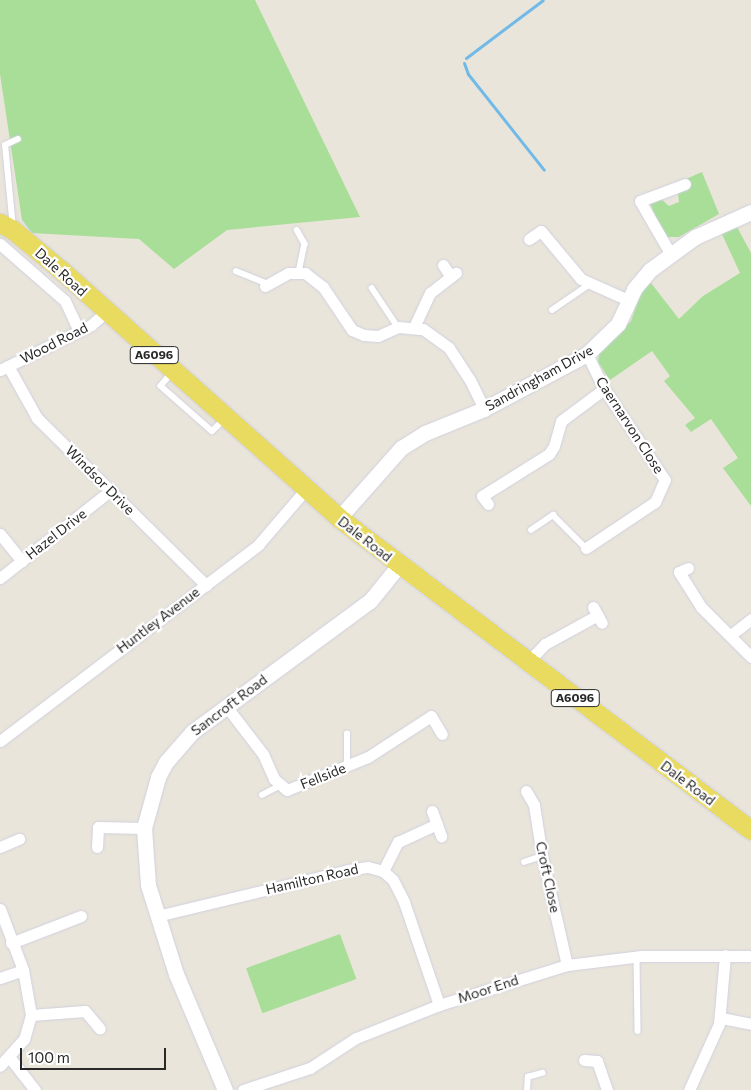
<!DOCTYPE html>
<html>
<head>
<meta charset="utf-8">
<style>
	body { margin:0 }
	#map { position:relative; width:751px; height:1090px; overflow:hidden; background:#eae5da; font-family:Commissioner,sans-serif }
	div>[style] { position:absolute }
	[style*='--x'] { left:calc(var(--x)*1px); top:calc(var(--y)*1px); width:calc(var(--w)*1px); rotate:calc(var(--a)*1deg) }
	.green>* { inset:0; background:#a8de98; transform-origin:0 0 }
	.stream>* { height:3px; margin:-1.5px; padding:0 1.5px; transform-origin:1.5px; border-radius:1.5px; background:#71bae8 }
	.roads { filter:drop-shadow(0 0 1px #cfd0e0) drop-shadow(0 0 1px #cfd0e0) }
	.service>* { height:5.5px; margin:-2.75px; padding:0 2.75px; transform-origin:2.75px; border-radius:2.75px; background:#fff }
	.minor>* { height:11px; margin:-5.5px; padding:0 5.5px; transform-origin:5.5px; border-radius:5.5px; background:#fff }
	.tertiary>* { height:15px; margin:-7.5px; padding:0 7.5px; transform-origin:7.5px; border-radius:7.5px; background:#fff }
	.primary>* { height:19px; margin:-9.5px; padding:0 9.5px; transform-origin:9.5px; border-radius:9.5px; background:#e9da60 }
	span { translate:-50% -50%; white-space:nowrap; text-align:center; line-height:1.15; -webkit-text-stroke:4.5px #fff; paint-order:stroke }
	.shield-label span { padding:1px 4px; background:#fff; border:1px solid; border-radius:4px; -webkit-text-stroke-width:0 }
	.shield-label { font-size:12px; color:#282828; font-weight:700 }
	.street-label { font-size:14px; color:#282828 }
	.scale { position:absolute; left:20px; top:1048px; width:146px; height:22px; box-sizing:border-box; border:2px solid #282828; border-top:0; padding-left:6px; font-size:15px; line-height:18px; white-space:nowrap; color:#282828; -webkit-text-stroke:4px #fff; paint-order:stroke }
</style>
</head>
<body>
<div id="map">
	<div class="green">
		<div style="clip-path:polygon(0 0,255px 0,360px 217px,227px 230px,174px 269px,139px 239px,32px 233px,22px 220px,0 74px)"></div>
		<div style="clip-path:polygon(702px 172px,719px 214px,679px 237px,664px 237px,650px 203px,660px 198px,669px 206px,679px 202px,678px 193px,688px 186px,686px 179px)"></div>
		<div style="clip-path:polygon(736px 225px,751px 253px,751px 506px,723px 468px,738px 458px,711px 419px,691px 432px,685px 425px,695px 418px,664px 381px,670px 376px,652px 351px,610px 380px,598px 362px,599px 354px,631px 321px,642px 290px,651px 283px,679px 319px,703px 296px,740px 273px,721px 232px)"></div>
		<div style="left:340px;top:934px;width:48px;height:100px;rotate:70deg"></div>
	</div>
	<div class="stream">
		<div style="--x:466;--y:58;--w:96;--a:-37"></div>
		<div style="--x:464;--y:63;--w:12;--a:70"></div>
		<div style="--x:468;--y:74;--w:122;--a:51.6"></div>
	</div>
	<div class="roads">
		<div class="service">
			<div style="--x:13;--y:228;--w:83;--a:-95.5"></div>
			<div style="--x:5;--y:145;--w:14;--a:-25"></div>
			<div style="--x:297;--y:230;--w:16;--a:60"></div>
			<div style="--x:305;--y:244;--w:29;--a:102"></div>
			<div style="--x:236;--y:271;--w:35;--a:22"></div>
			<div style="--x:372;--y:288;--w:47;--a:56.3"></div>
			<div style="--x:552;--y:310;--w:46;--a:-34.4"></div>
			<div style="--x:172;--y:373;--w:17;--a:130"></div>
			<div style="--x:161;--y:386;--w:68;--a:41.4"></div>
			<div style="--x:212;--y:431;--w:18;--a:-43"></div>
			<div style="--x:531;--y:530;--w:27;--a:-34"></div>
			<div style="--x:553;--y:515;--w:47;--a:45"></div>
			<div style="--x:347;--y:766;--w:32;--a:-90"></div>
			<div style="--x:262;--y:795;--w:19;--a:-28"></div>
			<div style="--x:524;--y:862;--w:19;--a:-18"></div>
			<div style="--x:637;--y:957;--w:74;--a:89.2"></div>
			<div style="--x:527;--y:1090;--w:13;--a:-86"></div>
			<div style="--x:528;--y:1077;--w:15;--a:-16"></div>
		</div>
		<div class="minor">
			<div style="--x:529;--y:239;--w:14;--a:-34"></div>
			<div style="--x:541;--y:231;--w:62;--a:50.2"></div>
			<div style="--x:581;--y:279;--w:51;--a:24.1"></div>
			<div style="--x:0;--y:244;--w:86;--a:41.2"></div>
			<div style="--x:65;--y:301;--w:33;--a:65"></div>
			<div style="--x:670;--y:253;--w:60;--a:-120"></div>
			<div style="--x:640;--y:201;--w:48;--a:-20.7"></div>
			<div style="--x:443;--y:265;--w:14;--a:56"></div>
			<div style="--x:265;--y:286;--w:26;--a:-29"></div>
			<div style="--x:288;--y:273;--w:17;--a:0"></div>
			<div style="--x:305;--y:273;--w:23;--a:38"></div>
			<div style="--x:323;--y:287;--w:52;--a:56"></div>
			<div style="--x:352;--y:330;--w:13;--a:23"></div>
			<div style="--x:364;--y:335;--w:14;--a:4"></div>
			<div style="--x:378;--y:336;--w:22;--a:-24"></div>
			<div style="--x:398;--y:327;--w:25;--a:5"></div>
			<div style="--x:423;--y:329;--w:32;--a:36"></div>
			<div style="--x:449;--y:348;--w:38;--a:57"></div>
			<div style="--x:470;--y:380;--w:32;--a:64"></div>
			<div style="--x:414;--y:327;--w:38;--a:-65"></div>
			<div style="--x:430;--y:293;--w:33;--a:-38"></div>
			<div style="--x:8;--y:366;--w:60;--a:60.9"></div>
			<div style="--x:37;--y:418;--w:238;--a:44.7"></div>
			<div style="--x:0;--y:370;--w:102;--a:-26.3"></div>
			<div style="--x:91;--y:325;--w:20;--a:-41"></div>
			<div style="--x:488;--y:504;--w:10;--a:-127"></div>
			<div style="--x:482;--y:496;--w:79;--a:-32.1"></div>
			<div style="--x:549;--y:454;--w:9;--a:-58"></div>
			<div style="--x:554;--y:446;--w:26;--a:-74"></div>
			<div style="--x:561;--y:421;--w:54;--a:-36.7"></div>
			<div style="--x:0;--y:534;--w:35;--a:51"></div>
			<div style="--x:586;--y:548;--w:83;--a:-33.7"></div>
			<div style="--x:655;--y:502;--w:24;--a:-66"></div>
			<div style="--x:665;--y:480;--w:110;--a:-123.8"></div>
			<div style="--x:604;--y:389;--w:39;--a:-116"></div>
			<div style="--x:688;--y:568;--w:10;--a:156"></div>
			<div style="--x:679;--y:572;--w:41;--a:57.8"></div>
			<div style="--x:701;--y:607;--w:71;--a:45"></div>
			<div style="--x:0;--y:578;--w:142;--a:-38.4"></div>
			<div style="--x:593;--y:607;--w:18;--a:61"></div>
			<div style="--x:732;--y:634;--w:24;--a:-38"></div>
			<div style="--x:528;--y:662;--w:25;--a:-47"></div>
			<div style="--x:545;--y:644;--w:60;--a:-28.7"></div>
			<div style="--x:226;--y:706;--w:61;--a:52.4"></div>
			<div style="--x:263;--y:754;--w:27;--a:66"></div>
			<div style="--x:274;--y:779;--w:17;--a:40"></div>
			<div style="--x:287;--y:790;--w:87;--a:-22.2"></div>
			<div style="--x:368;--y:757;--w:75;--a:-33.1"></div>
			<div style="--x:431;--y:716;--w:21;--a:59"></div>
			<div style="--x:0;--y:741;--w:324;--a:-37.2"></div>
			<div style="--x:258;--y:545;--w:74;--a:-49.4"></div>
			<div style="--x:526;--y:791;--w:16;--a:60"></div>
			<div style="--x:534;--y:805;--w:52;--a:81.1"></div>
			<div style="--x:542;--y:856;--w:112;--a:77.1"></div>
			<div style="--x:432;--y:811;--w:27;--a:70"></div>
			<div style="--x:0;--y:847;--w:21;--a:-23"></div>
			<div style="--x:97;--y:847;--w:20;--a:-87"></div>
			<div style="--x:98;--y:827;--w:46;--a:1.2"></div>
			<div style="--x:383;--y:871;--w:33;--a:-63"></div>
			<div style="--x:398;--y:842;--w:43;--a:-24.8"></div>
			<div style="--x:0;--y:909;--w:65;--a:69.3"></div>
			<div style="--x:23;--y:970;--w:46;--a:79.9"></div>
			<div style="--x:31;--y:1015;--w:25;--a:106"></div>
			<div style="--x:24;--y:1039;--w:36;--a:132"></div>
			<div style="--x:157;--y:916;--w:196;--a:-13.5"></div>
			<div style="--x:348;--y:870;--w:20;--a:-9"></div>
			<div style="--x:368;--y:867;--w:16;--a:15"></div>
			<div style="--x:383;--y:871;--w:13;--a:42"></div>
			<div style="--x:393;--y:880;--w:25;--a:63"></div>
			<div style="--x:404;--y:902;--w:109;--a:71.2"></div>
			<div style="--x:11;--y:943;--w:75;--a:-21.1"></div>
			<div style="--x:0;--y:978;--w:24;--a:-19"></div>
			<div style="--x:31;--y:1015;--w:54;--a:-4.2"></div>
			<div style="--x:85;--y:1011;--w:23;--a:50"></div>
			<div style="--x:721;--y:1018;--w:31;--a:11"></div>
			<div style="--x:10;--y:1058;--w:41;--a:52"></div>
			<div style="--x:584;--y:1060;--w:13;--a:4"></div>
			<div style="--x:597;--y:1061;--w:31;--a:71"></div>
			<div style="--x:243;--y:1090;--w:71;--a:-18.2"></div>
			<div style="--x:310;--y:1068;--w:55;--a:-33.1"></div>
			<div style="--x:356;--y:1038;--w:89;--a:-21.7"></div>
			<div style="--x:439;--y:1005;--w:134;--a:-17.4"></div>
			<div style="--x:567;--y:965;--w:75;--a:-6.9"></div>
			<div style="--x:641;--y:956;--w:110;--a:0"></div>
			<div style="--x:689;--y:1090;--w:72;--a:-65.6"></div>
			<div style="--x:719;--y:1024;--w:69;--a:-85"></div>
		</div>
		<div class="tertiary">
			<div style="--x:339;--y:518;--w:94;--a:-48.5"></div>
			<div style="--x:401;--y:448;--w:28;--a:-32"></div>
			<div style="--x:425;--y:433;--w:64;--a:-22.1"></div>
			<div style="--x:484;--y:409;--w:117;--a:-28.1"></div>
			<div style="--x:587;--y:354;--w:43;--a:-44.1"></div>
			<div style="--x:618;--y:324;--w:38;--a:-65"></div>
			<div style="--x:634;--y:289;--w:25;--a:-50"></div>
			<div style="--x:650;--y:270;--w:56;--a:-36.3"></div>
			<div style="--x:695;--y:237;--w:61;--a:-24.1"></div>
			<div style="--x:225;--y:1090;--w:126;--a:-112.9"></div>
			<div style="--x:176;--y:974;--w:93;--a:-107.5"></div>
			<div style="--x:148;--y:885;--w:57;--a:-94"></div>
			<div style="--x:144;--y:828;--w:53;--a:-74.6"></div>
			<div style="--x:158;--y:777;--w:17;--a:-62"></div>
			<div style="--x:166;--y:762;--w:40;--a:-49"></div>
			<div style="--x:192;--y:732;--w:221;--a:-36.4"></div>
			<div style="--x:370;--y:601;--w:46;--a:-51.1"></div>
		</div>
		<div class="primary">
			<div style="--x:0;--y:223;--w:15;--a:28"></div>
			<div style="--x:13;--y:230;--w:62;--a:39.8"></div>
			<div style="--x:61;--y:270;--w:373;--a:41.7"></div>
			<div style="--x:339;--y:518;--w:517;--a:37.14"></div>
		</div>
	</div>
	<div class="shield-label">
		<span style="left:154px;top:355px">A6096</span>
		<span style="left:575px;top:698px">A6096</span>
	</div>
	<div class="street-label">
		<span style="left:61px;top:272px;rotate:42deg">Dale Road</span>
		<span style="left:54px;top:343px;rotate:-27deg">Wood Road</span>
		<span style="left:539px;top:378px;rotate:-29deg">Sandringham Drive</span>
		<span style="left:630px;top:425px;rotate:57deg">Caernarvon Close</span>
		<span style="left:100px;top:480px;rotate:45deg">Windsor Drive</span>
		<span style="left:56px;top:534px;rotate:-38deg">Hazel Drive</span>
		<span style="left:365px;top:539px;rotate:38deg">Dale Road</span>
		<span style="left:158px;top:620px;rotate:-37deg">Huntley Avenue</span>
		<span style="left:229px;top:705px;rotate:-37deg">Sancroft Road</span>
		<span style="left:323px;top:776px;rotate:-22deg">Fellside</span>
		<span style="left:688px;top:783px;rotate:37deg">Dale Road</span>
		<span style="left:548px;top:877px;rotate:78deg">Croft Close</span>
		<span style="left:312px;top:879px;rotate:-13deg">Hamilton Road</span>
		<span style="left:488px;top:989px;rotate:-18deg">Moor End</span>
	</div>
	<div class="scale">100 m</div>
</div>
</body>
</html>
